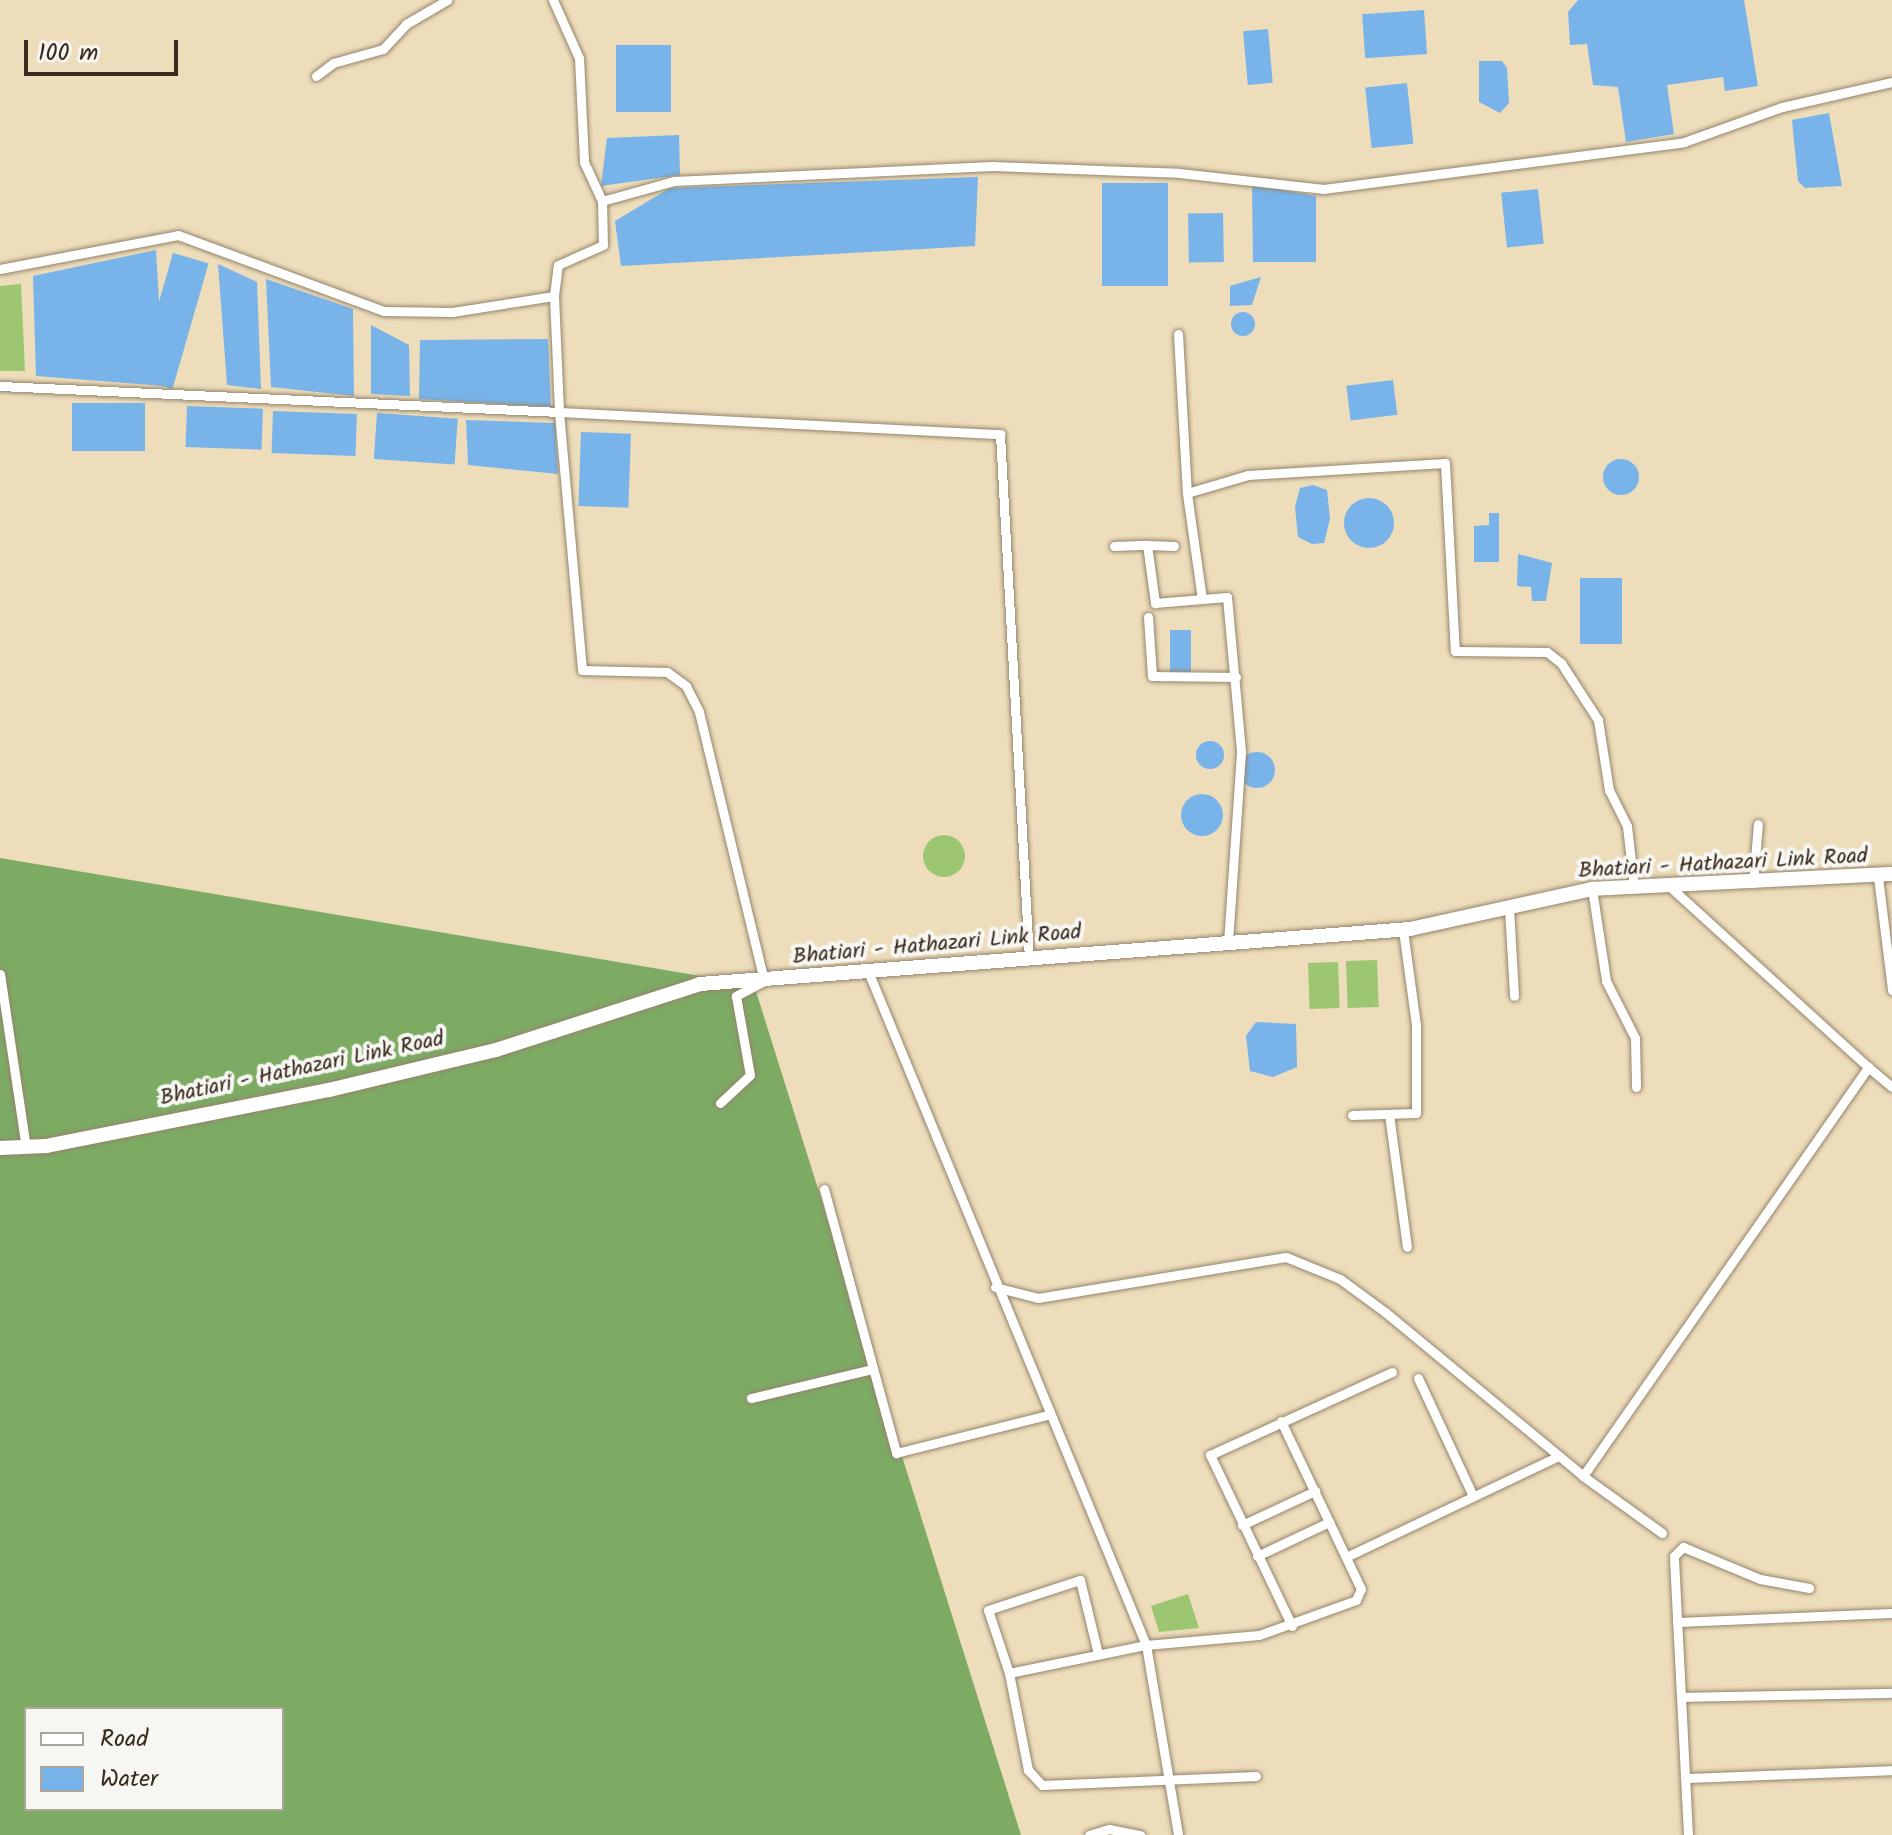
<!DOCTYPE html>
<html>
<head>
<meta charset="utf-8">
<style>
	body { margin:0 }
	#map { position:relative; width:1892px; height:1835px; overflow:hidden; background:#edb; font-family:Kalam,sans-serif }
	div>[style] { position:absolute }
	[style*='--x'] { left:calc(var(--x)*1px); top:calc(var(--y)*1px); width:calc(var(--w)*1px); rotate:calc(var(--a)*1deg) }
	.green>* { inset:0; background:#9cc672; transform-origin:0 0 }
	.round { border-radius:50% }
	.forest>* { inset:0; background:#7dab64 }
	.water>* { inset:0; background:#78b4ea; transform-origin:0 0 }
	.roads { filter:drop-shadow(0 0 2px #94846c) drop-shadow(0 0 2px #94846c) }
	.minor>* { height:9px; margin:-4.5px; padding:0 4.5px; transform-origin:4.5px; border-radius:4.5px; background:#fff }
	.primary>* { height:14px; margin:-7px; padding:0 7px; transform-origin:7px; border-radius:7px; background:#fff }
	span { translate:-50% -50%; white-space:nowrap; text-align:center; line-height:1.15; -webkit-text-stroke:8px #f6f6f2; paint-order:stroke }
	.street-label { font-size:22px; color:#3b2a1e }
	.legend { position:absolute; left:24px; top:1707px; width:260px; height:104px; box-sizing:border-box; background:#f6f6f2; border:2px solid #aba49d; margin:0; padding:10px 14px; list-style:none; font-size:24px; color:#3b2a1e }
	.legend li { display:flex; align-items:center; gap:16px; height:40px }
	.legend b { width:40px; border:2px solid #aba49d }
	.scale { position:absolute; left:24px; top:40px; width:154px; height:36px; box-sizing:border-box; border:4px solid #3b2a1e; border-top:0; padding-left:10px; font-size:24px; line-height:28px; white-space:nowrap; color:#3b2a1e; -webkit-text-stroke:6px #f6f6f2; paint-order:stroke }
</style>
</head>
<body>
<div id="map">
	<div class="green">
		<div style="clip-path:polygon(21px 284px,25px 371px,0 371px,0 286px)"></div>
		<div class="round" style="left:923px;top:835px;width:42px;height:42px"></div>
		<div style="left:1377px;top:960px;width:47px;height:31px;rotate:88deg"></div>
		<div style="left:1338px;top:962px;width:46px;height:30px;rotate:88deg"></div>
		<div style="clip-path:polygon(1188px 1594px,1199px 1628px,1159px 1632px,1151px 1606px)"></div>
	</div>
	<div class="forest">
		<div style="clip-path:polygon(evenodd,0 858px,754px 985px,1021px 1835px,0 1835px,0 858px,26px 1709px,282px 1709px,282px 1809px,26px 1809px,26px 1709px)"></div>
	</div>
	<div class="water">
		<div style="clip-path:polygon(1578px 0,1744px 0,1758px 86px,1725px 91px,1723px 77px,1667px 85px,1674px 134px,1626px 142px,1618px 87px,1593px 85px,1587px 44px,1570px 45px,1568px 12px)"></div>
		<div style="left:1424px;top:10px;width:44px;height:62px;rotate:86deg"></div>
		<div style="left:1268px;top:29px;width:54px;height:25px;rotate:85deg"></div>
		<div style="left:616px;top:45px;width:55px;height:67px"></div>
		<div style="clip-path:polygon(1479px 61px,1502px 61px,1507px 68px,1509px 103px,1500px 113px,1479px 102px)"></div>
		<div style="left:1407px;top:83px;width:61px;height:42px;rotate:84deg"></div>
		<div style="clip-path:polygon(1829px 113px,1842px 186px,1805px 188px,1798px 181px,1792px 120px)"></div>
		<div style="clip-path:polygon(679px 135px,680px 175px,601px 186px,607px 138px)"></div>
		<div style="clip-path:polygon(978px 177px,975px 246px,621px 266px,615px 221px,670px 188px)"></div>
		<div style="left:1102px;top:183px;width:66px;height:103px"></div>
		<div style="clip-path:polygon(1252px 185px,1316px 196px,1316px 262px,1253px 262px)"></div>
		<div style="left:1538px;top:189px;width:55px;height:37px;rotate:84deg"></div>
		<div style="left:1223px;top:213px;width:49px;height:35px;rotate:89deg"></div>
		<div style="clip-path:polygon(156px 250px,164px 386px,36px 376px,33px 276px)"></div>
		<div style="left:173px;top:253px;width:37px;height:131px;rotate:16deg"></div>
		<div style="clip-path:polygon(218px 264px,257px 282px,261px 389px,227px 385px)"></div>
		<div style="clip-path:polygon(1261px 277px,1252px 305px,1230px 306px,1230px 286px)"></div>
		<div style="clip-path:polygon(266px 279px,353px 309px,354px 396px,271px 387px)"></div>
		<div class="round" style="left:1231px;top:312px;width:24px;height:24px"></div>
		<div style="clip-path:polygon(371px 325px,409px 345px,410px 396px,371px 394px)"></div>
		<div style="clip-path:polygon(548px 339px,551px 407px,419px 399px,420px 340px)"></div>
		<div style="left:1393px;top:380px;width:35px;height:47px;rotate:83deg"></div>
		<div style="left:72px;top:403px;width:73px;height:48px"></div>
		<div style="left:187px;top:406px;width:76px;height:41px;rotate:2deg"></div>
		<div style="left:273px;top:411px;width:84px;height:42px;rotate:2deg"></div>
		<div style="left:377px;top:413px;width:81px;height:46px;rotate:4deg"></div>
		<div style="clip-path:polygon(466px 420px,555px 423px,558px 474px,468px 465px)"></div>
		<div style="left:581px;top:432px;width:50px;height:74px;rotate:2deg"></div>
		<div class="round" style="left:1603px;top:459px;width:36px;height:36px"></div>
		<div style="clip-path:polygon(1313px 485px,1327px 490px,1330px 519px,1324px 543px,1312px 544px,1298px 537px,1295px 507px,1300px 488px)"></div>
		<div class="round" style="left:1344px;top:498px;width:50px;height:50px"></div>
		<div style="clip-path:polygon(1489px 513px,1499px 513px,1499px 562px,1474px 562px,1474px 526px,1489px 525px)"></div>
		<div style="clip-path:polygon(1518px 554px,1552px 563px,1546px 601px,1532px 601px,1531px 587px,1517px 586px)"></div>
		<div style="left:1580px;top:578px;width:42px;height:66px"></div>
		<div style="left:1170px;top:630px;width:21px;height:44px"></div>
		<div class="round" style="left:1196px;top:741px;width:28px;height:28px"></div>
		<div class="round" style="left:1239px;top:752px;width:36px;height:36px"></div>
		<div class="round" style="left:1181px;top:794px;width:42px;height:42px"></div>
		<div style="clip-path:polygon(1256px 1022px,1296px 1024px,1297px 1067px,1273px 1077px,1250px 1071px,1246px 1036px)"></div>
	</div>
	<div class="roads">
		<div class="minor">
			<div style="--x:553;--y:0;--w:64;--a:65.9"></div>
			<div style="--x:579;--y:58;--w:104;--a:87.2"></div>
			<div style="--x:584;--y:162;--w:43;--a:65.2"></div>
			<div style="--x:602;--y:201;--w:75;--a:-15.5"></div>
			<div style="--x:674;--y:181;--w:318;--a:-2.7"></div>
			<div style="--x:992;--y:166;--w:187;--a:2.1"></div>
			<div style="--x:1179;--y:173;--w:146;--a:6.3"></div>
			<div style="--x:1324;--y:189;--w:363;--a:-7.4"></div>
			<div style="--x:1684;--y:142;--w:104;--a:-19.7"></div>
			<div style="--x:1782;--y:107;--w:113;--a:-12.8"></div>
			<div style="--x:316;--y:76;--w:21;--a:-37"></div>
			<div style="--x:333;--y:63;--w:52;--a:-15.6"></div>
			<div style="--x:383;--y:49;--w:34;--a:-47"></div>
			<div style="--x:406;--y:24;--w:48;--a:-30.3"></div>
			<div style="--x:0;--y:269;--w:181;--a:-10.8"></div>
			<div style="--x:178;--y:235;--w:220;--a:20.3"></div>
			<div style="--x:384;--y:311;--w:68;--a:0.8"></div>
			<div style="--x:452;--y:312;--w:103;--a:-8.9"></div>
			<div style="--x:554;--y:296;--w:31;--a:-83"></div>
			<div style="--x:558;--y:265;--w:49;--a:-24"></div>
			<div style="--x:603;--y:245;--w:44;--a:-91.3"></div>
			<div style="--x:554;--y:296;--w:116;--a:87.5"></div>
			<div style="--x:559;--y:412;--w:442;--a:2.9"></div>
			<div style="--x:1000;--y:434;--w:527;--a:86.84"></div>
			<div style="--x:1178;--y:334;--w:159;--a:86.8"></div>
			<div style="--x:0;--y:386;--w:560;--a:2.66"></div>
			<div style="--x:559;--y:412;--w:259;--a:84.9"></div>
			<div style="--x:582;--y:670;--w:85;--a:1.3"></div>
			<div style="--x:667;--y:672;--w:24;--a:36"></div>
			<div style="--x:686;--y:686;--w:29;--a:63"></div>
			<div style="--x:699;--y:712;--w:277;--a:76.4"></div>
			<div style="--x:764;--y:981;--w:32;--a:152"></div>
			<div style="--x:736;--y:996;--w:80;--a:80"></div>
			<div style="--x:750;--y:1075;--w:41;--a:137"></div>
			<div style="--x:1147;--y:545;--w:27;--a:2"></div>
			<div style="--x:1114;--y:546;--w:33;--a:-2"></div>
			<div style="--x:1147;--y:545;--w:59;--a:82.1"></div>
			<div style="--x:1155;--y:603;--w:72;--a:-4.8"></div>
			<div style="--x:1227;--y:597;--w:156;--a:84.8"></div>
			<div style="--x:1241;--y:752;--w:191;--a:93.9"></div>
			<div style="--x:1202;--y:599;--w:107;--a:-98.1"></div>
			<div style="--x:1187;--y:493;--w:64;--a:-16.4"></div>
			<div style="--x:1248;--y:475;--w:197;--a:-3.5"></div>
			<div style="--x:1445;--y:463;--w:188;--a:87"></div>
			<div style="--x:1455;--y:651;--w:92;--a:0.6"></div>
			<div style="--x:1547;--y:652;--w:18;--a:38"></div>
			<div style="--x:1561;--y:663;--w:68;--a:57"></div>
			<div style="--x:1598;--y:720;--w:71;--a:81.1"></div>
			<div style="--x:1609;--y:790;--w:40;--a:63.4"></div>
			<div style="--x:1627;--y:826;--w:61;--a:83.5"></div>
			<div style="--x:1148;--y:617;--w:59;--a:86.1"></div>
			<div style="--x:1152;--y:676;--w:84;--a:0.7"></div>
			<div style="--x:1878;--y:877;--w:114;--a:82.9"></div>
			<div style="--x:1753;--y:883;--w:59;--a:-85.2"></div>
			<div style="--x:1592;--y:889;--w:93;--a:81.3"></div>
			<div style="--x:1606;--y:981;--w:64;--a:63"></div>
			<div style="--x:1635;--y:1038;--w:49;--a:88.8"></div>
			<div style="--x:1509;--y:908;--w:88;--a:86.7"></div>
			<div style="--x:0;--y:974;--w:175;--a:81.5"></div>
			<div style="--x:870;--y:976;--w:724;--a:67.58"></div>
			<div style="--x:1146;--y:1645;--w:193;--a:80.4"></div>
			<div style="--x:1868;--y:1067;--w:31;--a:40"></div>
			<div style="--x:1389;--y:1114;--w:134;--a:82.3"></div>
			<div style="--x:1352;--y:1115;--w:64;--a:-1.8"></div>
			<div style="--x:1416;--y:1113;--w:88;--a:-90"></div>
			<div style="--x:1416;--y:1025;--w:96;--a:-97.8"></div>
			<div style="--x:824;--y:1189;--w:274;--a:74.7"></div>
			<div style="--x:896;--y:1453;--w:156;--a:-14.1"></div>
			<div style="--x:995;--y:1287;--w:44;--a:14.3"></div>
			<div style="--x:1038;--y:1298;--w:251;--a:-9.4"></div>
			<div style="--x:1286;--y:1257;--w:58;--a:22.2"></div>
			<div style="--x:1340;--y:1279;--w:56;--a:36.3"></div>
			<div style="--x:1385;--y:1312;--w:257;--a:39.6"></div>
			<div style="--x:1418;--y:1378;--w:130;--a:65"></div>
			<div style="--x:751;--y:1398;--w:125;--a:-13.4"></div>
			<div style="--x:1242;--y:1525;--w:81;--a:-25"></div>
			<div style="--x:1662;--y:1533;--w:97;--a:-144.2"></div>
			<div style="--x:1583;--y:1476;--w:499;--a:-55.1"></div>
			<div style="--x:1868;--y:1067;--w:268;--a:-137.7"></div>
			<div style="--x:1257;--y:1556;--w:80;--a:-25.3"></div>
			<div style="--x:1346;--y:1557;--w:236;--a:-25.4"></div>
			<div style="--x:1677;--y:1622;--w:215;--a:-2.4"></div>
			<div style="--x:1292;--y:1626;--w:190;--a:-115.6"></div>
			<div style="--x:1210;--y:1455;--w:200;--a:-24.5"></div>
			<div style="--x:1009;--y:1673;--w:66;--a:-108.4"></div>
			<div style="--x:988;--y:1610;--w:97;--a:-18.1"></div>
			<div style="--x:1080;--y:1580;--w:76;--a:76.3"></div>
			<div style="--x:1681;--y:1697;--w:211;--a:-1.1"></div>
			<div style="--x:1256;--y:1776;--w:214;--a:177.6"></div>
			<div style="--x:1042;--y:1785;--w:21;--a:-133"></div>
			<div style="--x:1028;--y:1770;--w:99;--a:-101.1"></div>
			<div style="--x:1009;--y:1673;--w:140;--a:-11.6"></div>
			<div style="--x:1146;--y:1645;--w:113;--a:-5.1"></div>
			<div style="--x:1259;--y:1635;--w:103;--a:-19.8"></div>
			<div style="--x:1356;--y:1600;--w:12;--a:-66"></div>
			<div style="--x:1361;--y:1589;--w:186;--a:-115.5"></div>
			<div style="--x:1685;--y:1778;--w:207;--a:-2.2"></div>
			<div style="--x:1089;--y:1835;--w:21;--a:-17"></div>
			<div style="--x:1109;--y:1829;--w:32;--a:11"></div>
			<div style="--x:1688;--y:1835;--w:279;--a:-92.9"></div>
			<div style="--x:1674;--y:1556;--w:13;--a:-45"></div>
			<div style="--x:1683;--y:1547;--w:83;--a:22.6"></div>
			<div style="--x:1760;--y:1579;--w:50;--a:10.4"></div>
		</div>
		<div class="primary">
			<div style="--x:0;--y:1148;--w:46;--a:-2.5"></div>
			<div style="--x:46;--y:1146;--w:288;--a:-11.2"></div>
			<div style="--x:329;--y:1090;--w:172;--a:-13.5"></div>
			<div style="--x:496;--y:1050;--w:214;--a:-17.9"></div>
			<div style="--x:700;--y:984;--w:712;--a:-4.43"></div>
			<div style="--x:1410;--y:929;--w:186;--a:-12.4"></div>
			<div style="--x:1592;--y:889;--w:300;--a:-2.9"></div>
		</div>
	</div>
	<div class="street-label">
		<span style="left:1723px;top:864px;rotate:-3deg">Bhatiari - Hathazari Link Road</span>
		<span style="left:937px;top:945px;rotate:-5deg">Bhatiari - Hathazari Link Road</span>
		<span style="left:302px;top:1069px;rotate:-12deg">Bhatiari - Hathazari Link Road</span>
	</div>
	<ul class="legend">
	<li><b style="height:10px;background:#fff"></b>Road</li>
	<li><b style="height:22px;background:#78b4ea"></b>Water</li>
	</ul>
	<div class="scale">100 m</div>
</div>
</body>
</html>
